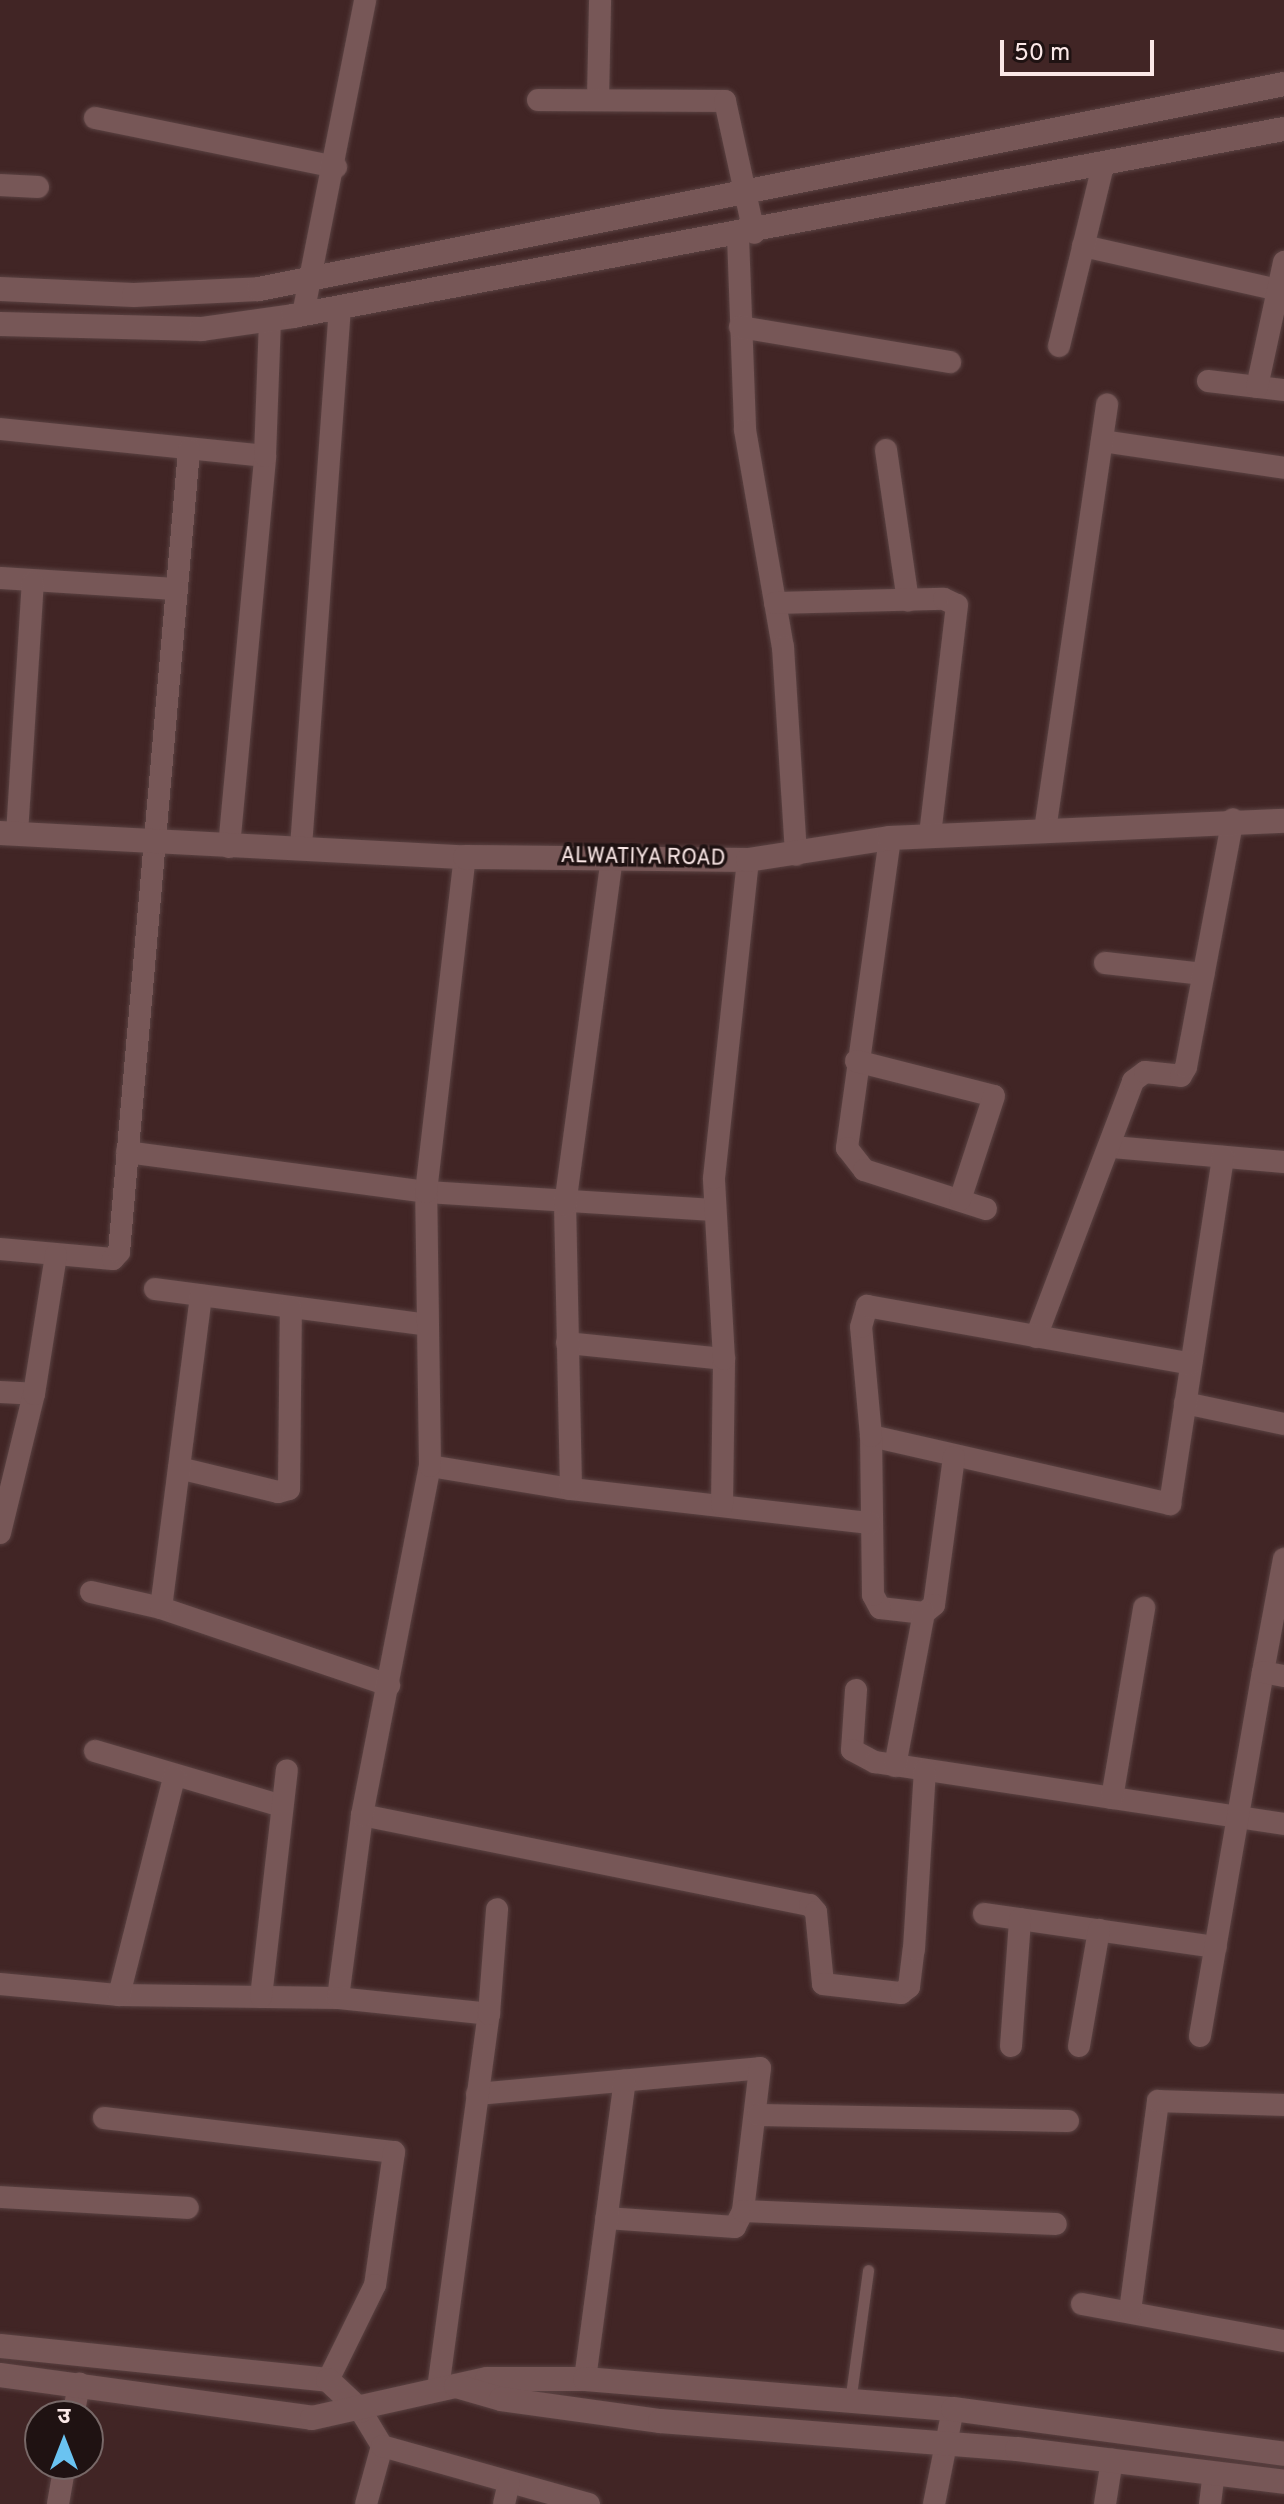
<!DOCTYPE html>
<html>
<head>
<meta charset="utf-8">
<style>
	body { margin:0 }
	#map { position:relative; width:1284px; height:2504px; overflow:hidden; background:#412525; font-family:Overpass,"Noto Sans Devanagari",sans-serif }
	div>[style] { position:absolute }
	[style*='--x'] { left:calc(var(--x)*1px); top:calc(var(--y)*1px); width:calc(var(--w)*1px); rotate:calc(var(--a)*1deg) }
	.roads { filter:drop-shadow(0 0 2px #5a4242) drop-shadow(0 0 2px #5a4242) }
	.service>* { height:11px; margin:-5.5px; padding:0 5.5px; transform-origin:5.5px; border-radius:5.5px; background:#775757 }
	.minor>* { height:22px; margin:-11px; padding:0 11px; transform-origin:11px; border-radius:11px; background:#775757 }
	.tertiary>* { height:24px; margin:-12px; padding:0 12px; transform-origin:12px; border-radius:12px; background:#775757 }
	.secondary>* { height:24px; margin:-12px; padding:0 12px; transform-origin:12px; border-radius:12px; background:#775757 }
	span { translate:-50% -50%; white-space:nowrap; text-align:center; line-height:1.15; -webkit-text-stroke:7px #1f1212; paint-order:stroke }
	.street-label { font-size:22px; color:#fbe8e7 }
	.north { position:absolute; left:24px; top:2400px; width:80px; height:80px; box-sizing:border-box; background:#1f1212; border:2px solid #776867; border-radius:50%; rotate:0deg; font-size:22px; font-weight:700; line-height:32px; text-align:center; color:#fbe8e7 }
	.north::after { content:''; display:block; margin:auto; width:28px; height:36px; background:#6ac3f1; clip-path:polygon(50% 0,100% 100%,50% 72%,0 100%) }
	.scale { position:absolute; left:1000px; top:40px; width:154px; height:36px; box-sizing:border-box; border:4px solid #fbe8e7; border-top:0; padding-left:10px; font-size:24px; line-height:28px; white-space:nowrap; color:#fbe8e7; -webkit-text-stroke:6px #1f1212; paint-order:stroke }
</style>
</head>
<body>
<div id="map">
	<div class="roads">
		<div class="service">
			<div style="--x:850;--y:2402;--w:133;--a:-82.2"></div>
		</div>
		<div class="minor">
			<div style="--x:598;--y:99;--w:99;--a:-88.8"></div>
			<div style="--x:538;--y:100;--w:187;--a:0.3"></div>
			<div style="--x:725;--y:101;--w:135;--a:77.6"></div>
			<div style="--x:95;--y:118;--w:246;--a:11.5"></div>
			<div style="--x:0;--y:185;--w:38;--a:3"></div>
			<div style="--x:738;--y:236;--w:194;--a:87.9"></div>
			<div style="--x:745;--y:430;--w:220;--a:80.1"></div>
			<div style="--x:783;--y:647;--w:208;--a:86.4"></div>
			<div style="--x:1083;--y:246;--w:200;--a:12.7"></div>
			<div style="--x:303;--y:314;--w:320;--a:-78.8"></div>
			<div style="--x:740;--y:327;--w:213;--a:9.5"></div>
			<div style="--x:1059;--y:346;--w:186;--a:-76.3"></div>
			<div style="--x:1208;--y:381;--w:77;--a:6.8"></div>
			<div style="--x:1257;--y:387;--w:128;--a:-77.8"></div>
			<div style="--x:0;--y:429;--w:266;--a:5.8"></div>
			<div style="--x:1102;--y:441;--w:184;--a:8.4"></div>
			<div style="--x:886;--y:450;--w:152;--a:81.7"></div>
			<div style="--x:0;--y:578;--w:176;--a:3.6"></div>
			<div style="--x:775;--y:603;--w:169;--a:-1.4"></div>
			<div style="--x:944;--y:599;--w:14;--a:25"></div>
			<div style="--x:957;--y:605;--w:233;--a:96.7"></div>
			<div style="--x:1045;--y:830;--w:430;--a:-81.7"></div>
			<div style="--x:17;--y:834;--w:252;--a:-86.4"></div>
			<div style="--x:890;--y:838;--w:313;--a:97.9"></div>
			<div style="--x:847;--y:1148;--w:28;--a:52"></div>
			<div style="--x:864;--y:1170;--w:128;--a:17.7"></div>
			<div style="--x:229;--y:847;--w:393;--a:-84.7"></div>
			<div style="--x:265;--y:456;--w:137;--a:-87.9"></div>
			<div style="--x:301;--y:847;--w:541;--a:-85.87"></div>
			<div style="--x:1105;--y:963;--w:99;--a:6.4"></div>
			<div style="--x:856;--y:1061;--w:142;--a:14.2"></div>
			<div style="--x:994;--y:1096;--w:109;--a:108.1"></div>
			<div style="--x:1112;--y:1147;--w:173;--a:5"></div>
			<div style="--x:127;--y:1152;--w:302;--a:7.6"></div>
			<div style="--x:426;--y:1192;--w:289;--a:3.6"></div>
			<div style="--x:0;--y:1249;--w:113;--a:5.1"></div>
			<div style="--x:113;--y:1259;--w:9;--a:-49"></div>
			<div style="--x:119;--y:1252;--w:805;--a:-85.01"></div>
			<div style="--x:155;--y:1289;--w:274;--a:7.5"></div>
			<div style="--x:1036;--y:1337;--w:274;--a:-69.2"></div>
			<div style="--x:1133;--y:1081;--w:15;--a:-37"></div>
			<div style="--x:1145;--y:1072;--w:36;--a:6"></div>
			<div style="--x:1181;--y:1076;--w:10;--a:-61"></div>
			<div style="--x:1186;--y:1067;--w:252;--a:-79.3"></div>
			<div style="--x:567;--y:1343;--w:158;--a:5.8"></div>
			<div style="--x:0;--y:1392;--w:34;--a:3"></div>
			<div style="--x:1185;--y:1403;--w:101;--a:12"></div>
			<div style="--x:871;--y:1436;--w:307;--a:12.8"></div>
			<div style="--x:1170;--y:1504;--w:351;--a:-81.3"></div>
			<div style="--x:954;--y:1457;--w:149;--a:97.7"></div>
			<div style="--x:934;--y:1605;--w:13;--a:141"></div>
			<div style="--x:924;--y:1613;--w:44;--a:-173.5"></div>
			<div style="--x:880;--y:1608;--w:15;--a:-118"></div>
			<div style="--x:873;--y:1595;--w:159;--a:-90.7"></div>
			<div style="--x:871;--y:1436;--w:109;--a:-95.2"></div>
			<div style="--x:861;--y:1327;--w:22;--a:-74"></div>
			<div style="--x:867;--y:1306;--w:329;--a:10.1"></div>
			<div style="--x:430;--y:1466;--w:143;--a:9.3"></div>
			<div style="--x:571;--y:1489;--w:301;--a:6.5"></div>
			<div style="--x:179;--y:1468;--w:102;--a:13.6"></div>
			<div style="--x:278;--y:1492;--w:11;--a:-15"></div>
			<div style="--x:289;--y:1489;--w:181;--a:-89.4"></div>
			<div style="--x:571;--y:1489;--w:284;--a:-91.2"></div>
			<div style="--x:565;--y:1205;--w:351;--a:-82.3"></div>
			<div style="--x:722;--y:1505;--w:146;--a:-89.2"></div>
			<div style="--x:724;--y:1359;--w:181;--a:-93.2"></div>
			<div style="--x:714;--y:1178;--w:320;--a:-83.9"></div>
			<div style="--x:0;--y:1533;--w:143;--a:-76.3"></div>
			<div style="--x:34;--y:1394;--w:141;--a:-81"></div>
			<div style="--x:91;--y:1592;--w:72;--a:12.9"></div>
			<div style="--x:161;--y:1608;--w:241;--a:18.7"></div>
			<div style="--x:161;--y:1608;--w:315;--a:-82.7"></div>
			<div style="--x:1263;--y:1672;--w:115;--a:-79.5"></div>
			<div style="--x:856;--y:1690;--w:60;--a:93.8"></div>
			<div style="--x:852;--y:1750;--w:26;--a:28"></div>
			<div style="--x:875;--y:1762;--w:414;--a:8.6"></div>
			<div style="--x:95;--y:1751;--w:195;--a:16.4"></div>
			<div style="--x:895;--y:1766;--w:156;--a:-79.3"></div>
			<div style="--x:1112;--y:1798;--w:193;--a:-80.4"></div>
			<div style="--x:362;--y:1815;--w:457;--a:11.4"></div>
			<div style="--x:810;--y:1905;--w:9;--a:49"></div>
			<div style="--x:816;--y:1912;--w:72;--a:84.4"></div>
			<div style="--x:823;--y:1984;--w:79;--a:6.6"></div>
			<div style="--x:901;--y:1993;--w:10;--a:-37"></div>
			<div style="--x:909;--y:1987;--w:38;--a:-83"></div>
			<div style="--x:914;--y:1949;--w:179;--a:-86.5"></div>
			<div style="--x:984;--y:1914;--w:234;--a:8.1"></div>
			<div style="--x:0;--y:1984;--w:120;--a:5.3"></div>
			<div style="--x:119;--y:1995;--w:219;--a:0.8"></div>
			<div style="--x:338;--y:1998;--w:185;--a:-82.5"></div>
			<div style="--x:362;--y:1815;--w:356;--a:-79"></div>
			<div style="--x:430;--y:1466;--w:274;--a:-90.8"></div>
			<div style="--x:426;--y:1192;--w:337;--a:-83.4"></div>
			<div style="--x:119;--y:1995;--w:225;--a:-75.8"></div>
			<div style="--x:261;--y:1997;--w:228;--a:-83.5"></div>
			<div style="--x:338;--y:1998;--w:152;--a:6"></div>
			<div style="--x:1200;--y:2036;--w:369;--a:-80.2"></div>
			<div style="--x:1263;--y:1672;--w:21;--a:11"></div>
			<div style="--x:1011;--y:2046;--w:127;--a:-85.9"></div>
			<div style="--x:1079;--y:2046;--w:118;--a:-80.2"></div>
			<div style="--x:477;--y:2094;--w:284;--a:-5.2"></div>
			<div style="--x:760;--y:2068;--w:144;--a:96.8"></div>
			<div style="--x:743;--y:2211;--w:18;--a:117"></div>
			<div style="--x:735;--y:2227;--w:129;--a:-176"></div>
			<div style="--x:758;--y:2115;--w:310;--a:1.1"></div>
			<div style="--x:104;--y:2118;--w:292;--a:6.7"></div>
			<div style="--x:394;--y:2152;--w:134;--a:98.1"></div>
			<div style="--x:375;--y:2285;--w:106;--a:116.3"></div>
			<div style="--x:0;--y:2197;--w:188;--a:3.3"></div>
			<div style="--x:743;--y:2211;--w:313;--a:2.4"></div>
			<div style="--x:1082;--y:2304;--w:205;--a:10.4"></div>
			<div style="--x:1130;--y:2311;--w:212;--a:-82.4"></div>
			<div style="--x:1158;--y:2101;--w:126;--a:1.8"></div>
			<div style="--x:585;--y:2379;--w:301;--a:-82.4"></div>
			<div style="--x:438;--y:2389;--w:378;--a:-82.3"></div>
			<div style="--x:489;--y:2014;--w:105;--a:-85.6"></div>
			<div style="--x:361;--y:2411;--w:41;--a:59"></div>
			<div style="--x:382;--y:2446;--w:60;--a:105.4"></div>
			<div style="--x:73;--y:2416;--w:33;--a:-79"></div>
			<div style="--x:382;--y:2446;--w:215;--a:15.7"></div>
			<div style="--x:58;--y:2504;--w:41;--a:-80.1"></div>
			<div style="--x:504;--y:2504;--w:22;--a:-77"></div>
			<div style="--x:934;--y:2504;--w:97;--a:-78.7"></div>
			<div style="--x:1105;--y:2504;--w:45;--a:-81"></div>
			<div style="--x:1210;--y:2504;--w:31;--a:-83"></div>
		</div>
		<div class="tertiary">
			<div style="--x:0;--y:833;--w:466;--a:3"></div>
			<div style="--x:465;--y:857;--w:283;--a:0.6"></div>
			<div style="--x:748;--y:860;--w:144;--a:-8.8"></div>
			<div style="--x:890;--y:838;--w:394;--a:-2.5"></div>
			<div style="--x:0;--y:2346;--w:330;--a:5.9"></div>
			<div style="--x:328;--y:2380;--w:45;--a:43.2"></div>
			<div style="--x:0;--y:2375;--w:315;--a:7.8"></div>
			<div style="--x:312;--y:2418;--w:179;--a:-12.6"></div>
			<div style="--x:487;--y:2379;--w:98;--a:0"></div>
			<div style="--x:585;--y:2379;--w:369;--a:4.7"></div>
			<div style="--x:953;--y:2409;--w:334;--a:7.7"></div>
			<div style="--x:456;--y:2386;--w:47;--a:16.1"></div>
			<div style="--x:501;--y:2399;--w:161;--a:7.9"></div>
			<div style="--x:660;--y:2421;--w:358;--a:4.5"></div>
			<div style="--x:1017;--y:2449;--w:269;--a:7"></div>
		</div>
		<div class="secondary">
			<div style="--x:0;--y:289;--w:134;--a:2.6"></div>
			<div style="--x:134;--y:295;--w:125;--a:-2.7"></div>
			<div style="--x:259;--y:289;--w:1045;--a:-11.31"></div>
			<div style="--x:0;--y:324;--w:202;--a:1.4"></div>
			<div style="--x:202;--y:329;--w:92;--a:-8.1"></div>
			<div style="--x:293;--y:316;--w:1008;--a:-10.69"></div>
		</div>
	</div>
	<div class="street-label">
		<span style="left:643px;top:858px;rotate:1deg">ALWATIYA ROAD</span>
	</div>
	<div class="north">उ</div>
	<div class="scale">50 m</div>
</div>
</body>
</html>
